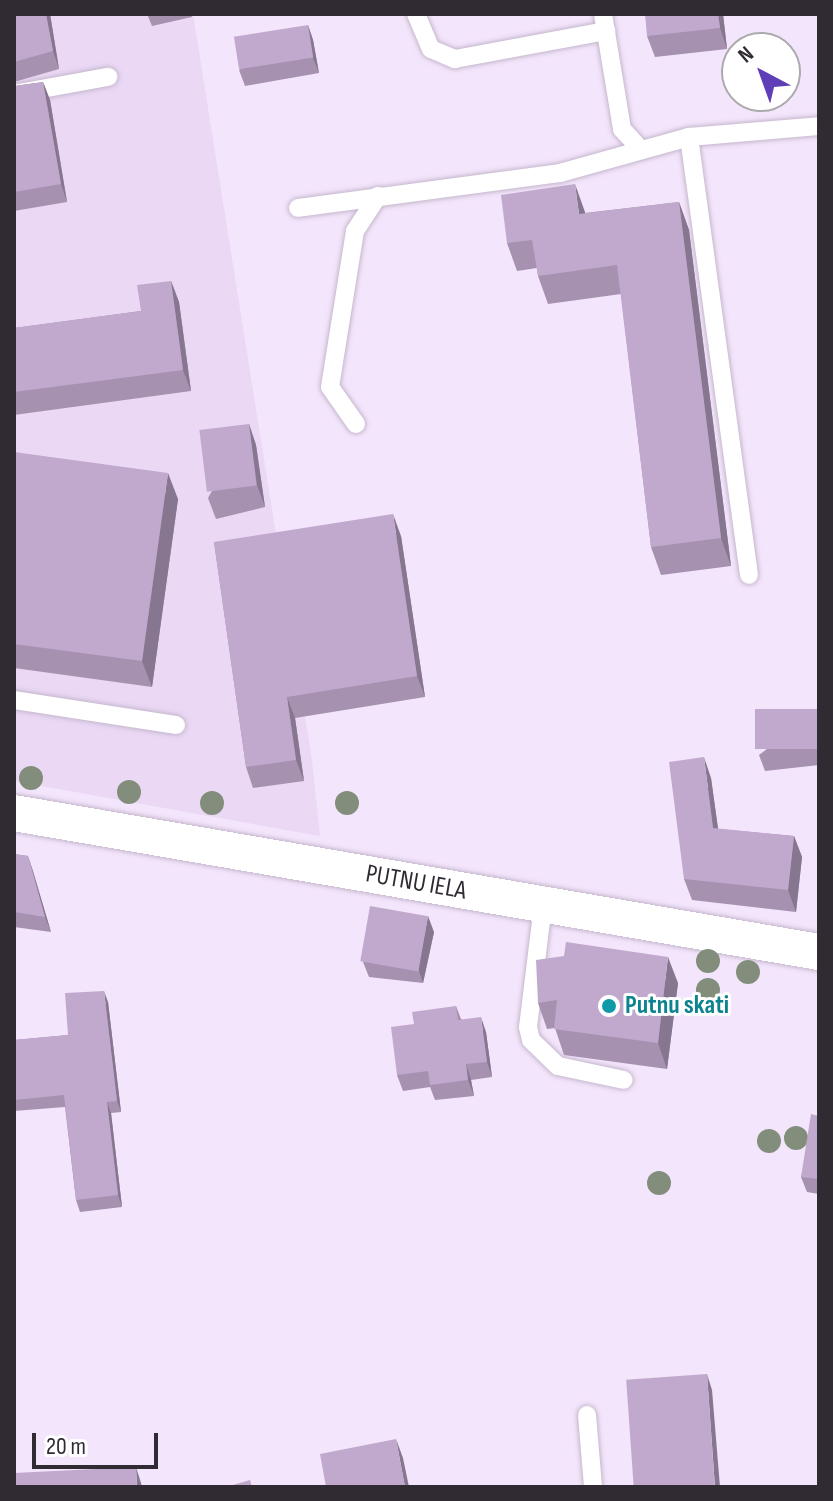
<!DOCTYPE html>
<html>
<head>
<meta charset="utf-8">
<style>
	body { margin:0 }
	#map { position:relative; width:833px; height:1501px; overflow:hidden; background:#f3e5fb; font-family:"Sofia Sans Condensed",sans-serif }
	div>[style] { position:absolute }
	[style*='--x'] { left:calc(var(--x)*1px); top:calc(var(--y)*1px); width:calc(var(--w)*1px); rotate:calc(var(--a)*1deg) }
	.built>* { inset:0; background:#ead8f5 }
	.roads { filter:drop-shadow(0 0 2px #c5b7cd) drop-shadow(0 0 2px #c5b7cd) }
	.lane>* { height:18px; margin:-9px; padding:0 9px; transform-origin:9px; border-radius:9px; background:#fff }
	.street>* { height:36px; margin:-18px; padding:0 18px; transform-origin:18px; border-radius:18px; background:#fff }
	.trees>* { width:24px; height:24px; margin:-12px; border-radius:50%; background:#828e7b }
	.wall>* { inset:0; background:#a691b1 }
	.shaded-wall>* { inset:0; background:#877690 }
	.building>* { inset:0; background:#c1a9ce; transform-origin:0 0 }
	.dots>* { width:22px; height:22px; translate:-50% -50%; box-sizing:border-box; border:4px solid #fff; border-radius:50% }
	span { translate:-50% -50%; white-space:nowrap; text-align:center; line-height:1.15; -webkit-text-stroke:6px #fff; paint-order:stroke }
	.street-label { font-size:26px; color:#302a33 }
	.culture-label { font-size:26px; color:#0d838f; font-weight:700 }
	.left { translate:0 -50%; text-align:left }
	.frame { position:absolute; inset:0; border:16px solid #302a33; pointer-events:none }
	.north { position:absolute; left:721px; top:32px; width:80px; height:80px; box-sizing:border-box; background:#fff; border:2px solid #acaaad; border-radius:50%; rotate:319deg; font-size:22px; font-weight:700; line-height:32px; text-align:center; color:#302a33 }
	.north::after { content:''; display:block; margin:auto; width:28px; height:36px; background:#5e3fb7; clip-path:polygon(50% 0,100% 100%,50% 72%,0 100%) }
	.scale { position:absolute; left:32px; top:1433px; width:126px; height:36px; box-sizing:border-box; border:4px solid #302a33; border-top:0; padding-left:10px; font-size:24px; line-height:28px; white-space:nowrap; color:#302a33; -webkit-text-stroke:6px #fff; paint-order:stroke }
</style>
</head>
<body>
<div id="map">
	<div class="built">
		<div style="clip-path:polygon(14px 14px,193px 14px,312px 760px,320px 836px,14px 781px)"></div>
	</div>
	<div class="roads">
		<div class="lane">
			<div style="--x:416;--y:14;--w:38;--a:67"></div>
			<div style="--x:431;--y:49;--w:26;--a:23"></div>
			<div style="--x:455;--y:59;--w:154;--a:-10.5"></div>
			<div style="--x:603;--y:14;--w:117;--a:80.6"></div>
			<div style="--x:622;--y:129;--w:24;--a:48"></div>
			<div style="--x:14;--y:94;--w:96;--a:-10.3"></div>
			<div style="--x:689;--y:137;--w:442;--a:82.2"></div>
			<div style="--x:298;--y:208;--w:264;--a:-7.6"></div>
			<div style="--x:560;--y:173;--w:134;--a:-15.6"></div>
			<div style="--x:689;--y:137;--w:130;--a:-4.8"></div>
			<div style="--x:356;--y:424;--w:45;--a:-125.1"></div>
			<div style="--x:330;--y:387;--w:158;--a:-80.9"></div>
			<div style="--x:355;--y:231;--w:42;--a:-56.7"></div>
			<div style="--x:14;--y:700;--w:164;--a:8.8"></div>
			<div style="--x:543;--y:905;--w:123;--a:97"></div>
			<div style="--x:528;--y:1027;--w:13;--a:77"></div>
			<div style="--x:531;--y:1040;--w:37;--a:44"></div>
			<div style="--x:558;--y:1066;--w:67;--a:12"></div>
			<div style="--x:587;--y:1415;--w:72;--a:85.2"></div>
		</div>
		<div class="street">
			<div style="--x:14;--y:813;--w:817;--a:9.8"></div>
		</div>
	</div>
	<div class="trees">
		<div style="left:31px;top:778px"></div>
		<div style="left:129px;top:792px"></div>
		<div style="left:212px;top:803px"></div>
		<div style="left:347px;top:803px"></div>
		<div style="left:708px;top:961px"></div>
		<div style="left:748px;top:972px"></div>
		<div style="left:708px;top:990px"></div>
		<div style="left:796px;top:1138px"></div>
		<div style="left:769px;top:1141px"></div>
		<div style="left:659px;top:1183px"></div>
	</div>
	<div class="wall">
		<div style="clip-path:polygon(14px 14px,50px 14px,59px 69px,14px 82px)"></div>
		<div style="clip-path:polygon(147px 14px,191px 14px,192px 17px,152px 26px)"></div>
		<div style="clip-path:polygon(723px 14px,727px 49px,655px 57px,647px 36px)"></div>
		<div style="clip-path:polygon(308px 25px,313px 40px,319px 73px,245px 86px,239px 70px)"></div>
		<div style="clip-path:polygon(43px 82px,50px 100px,67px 202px,14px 211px,14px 86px)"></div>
		<div style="clip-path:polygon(679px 202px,689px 230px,731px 566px,661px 575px,651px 547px,621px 294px,548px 304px,538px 276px,537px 268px,517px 271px,507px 243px,585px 213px)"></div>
		<div style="clip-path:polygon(171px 281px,179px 302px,191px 391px,14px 415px,14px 328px,141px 311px)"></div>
		<div style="clip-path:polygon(249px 424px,256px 445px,265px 507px,216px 519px,208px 498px)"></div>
		<div style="clip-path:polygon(14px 452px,178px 499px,152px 687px,14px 668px)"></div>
		<div style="clip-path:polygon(401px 536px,425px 697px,295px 718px,304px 781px,253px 788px,246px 767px,214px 542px)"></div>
		<div style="clip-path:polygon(819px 709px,819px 765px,765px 771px,759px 755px)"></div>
		<div style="clip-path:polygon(711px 778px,718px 829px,794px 836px,802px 857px,796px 912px,692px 900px,684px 879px)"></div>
		<div style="clip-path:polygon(14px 854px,28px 856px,51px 932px,14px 927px)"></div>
		<div style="clip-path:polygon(434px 932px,423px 983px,369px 977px,363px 962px)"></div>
		<div style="clip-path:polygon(564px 956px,678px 983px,667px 1069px,564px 1055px,555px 1028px,547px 1029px,538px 1003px)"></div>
		<div style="clip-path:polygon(108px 1002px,121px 1112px,111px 1113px,122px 1207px,80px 1212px,76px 1200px,65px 1107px,14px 1111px,14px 1040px,68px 1035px)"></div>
		<div style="clip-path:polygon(456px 1006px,461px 1019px,486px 1032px,492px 1077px,471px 1080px,474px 1096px,435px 1100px,430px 1087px,403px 1091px,397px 1075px,414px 1024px)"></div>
		<div style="clip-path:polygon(819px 1116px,819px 1194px,807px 1192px,801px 1177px)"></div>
	</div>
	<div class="shaded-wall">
		<div style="clip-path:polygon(46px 14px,50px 14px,59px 69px,53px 51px)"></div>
		<div style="clip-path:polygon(718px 14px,723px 14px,727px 49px,720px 28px)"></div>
		<div style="clip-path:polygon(308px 25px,313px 40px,319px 73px,313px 58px)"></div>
		<div style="clip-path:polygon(43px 82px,50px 100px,67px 202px,61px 184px)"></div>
		<div style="clip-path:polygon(575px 184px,585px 212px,589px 242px,579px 214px)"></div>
		<div style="clip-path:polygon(679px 202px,689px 230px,731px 566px,721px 538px)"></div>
		<div style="clip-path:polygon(171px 281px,179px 302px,191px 391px,183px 370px)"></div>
		<div style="clip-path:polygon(249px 424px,256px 445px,265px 507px,257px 485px)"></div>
		<div style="clip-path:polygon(168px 473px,178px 499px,152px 687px,142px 661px)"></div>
		<div style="clip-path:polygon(393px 514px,401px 536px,425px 697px,417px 676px)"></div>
		<div style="clip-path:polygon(287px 697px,295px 718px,304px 781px,296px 760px)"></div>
		<div style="clip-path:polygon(704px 757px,711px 778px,721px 850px,713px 828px)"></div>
		<div style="clip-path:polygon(794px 836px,802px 857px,796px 912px,788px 890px)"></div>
		<div style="clip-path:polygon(28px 856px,33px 871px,51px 932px,45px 917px)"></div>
		<div style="clip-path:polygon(428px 916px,434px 932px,423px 983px,418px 968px)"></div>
		<div style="clip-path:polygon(668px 957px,678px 983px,667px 1069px,658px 1043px)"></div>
		<div style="clip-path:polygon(104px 991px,108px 1002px,121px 1112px,117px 1101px)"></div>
		<div style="clip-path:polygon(481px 1017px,486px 1032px,492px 1077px,487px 1062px)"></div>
		<div style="clip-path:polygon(466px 1064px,471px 1080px,474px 1096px,468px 1080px)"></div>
		<div style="clip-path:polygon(107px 1102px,111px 1113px,122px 1207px,118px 1195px)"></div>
		<div style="clip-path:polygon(707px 1374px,712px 1390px,720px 1487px,715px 1487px)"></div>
		<div style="clip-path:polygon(396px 1439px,403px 1458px,409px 1487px,405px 1487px)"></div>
		<div style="clip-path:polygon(136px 1467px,141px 1483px,142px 1487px,137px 1487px)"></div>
	</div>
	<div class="building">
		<div style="clip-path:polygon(14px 14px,46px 14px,53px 51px,14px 62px)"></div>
		<div style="clip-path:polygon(645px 14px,718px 14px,720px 28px,647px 36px)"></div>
		<div style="left:308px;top:25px;width:33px;height:75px;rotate:81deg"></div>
		<div style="clip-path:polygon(43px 82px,61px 184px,14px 192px,14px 86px)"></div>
		<div style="clip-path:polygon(575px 184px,579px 214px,679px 202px,721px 538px,651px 547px,617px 265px,538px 276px,532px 240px,507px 243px,501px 195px)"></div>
		<div style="clip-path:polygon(171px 281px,183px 370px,14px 392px,14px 328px,141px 311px,137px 285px)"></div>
		<div style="left:249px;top:424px;width:62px;height:50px;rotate:83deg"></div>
		<div style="clip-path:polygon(14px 452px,168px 473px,142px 661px,14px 644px)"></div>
		<div style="clip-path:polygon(393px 514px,417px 676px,287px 697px,296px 760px,246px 767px,214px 542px)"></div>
		<div style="left:819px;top:709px;width:40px;height:64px;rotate:90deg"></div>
		<div style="clip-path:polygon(704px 757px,713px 828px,794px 836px,788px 890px,684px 879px,669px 762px)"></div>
		<div style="clip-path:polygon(14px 854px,28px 856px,45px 917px,14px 912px)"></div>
		<div style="left:370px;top:906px;width:59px;height:56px;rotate:10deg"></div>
		<div style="clip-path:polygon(566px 942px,668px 957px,658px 1043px,554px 1029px,557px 1000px,538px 1003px,536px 960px,564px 956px)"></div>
		<div style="clip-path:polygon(104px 991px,117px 1101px,107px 1102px,118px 1195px,76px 1200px,64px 1095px,14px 1100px,14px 1040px,68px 1035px,65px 993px)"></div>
		<div style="clip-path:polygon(456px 1006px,458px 1020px,481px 1017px,487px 1062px,466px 1064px,468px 1080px,430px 1085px,428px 1071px,397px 1075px,391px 1027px,414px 1024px,412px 1012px)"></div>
		<div style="clip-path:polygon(811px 1114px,819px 1116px,819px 1179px,801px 1177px)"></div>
		<div style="left:707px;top:1374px;width:113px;height:81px;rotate:86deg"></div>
		<div style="clip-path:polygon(396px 1439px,405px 1487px,326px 1487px,320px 1454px)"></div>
		<div style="clip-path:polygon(136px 1467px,137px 1487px,14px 1487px,14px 1473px)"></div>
		<div style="clip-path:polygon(250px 1480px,252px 1487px,226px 1487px)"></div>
	</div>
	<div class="dots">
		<div style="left:609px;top:1006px;background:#0f9aa8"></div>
	</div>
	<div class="street-label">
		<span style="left:416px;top:883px;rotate:10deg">PUTNU IELA</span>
	</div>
	<div class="culture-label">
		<span class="left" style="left:625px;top:1006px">Putnu skati</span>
	</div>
	<div class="frame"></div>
	<div class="north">N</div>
	<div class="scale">20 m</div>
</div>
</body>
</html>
